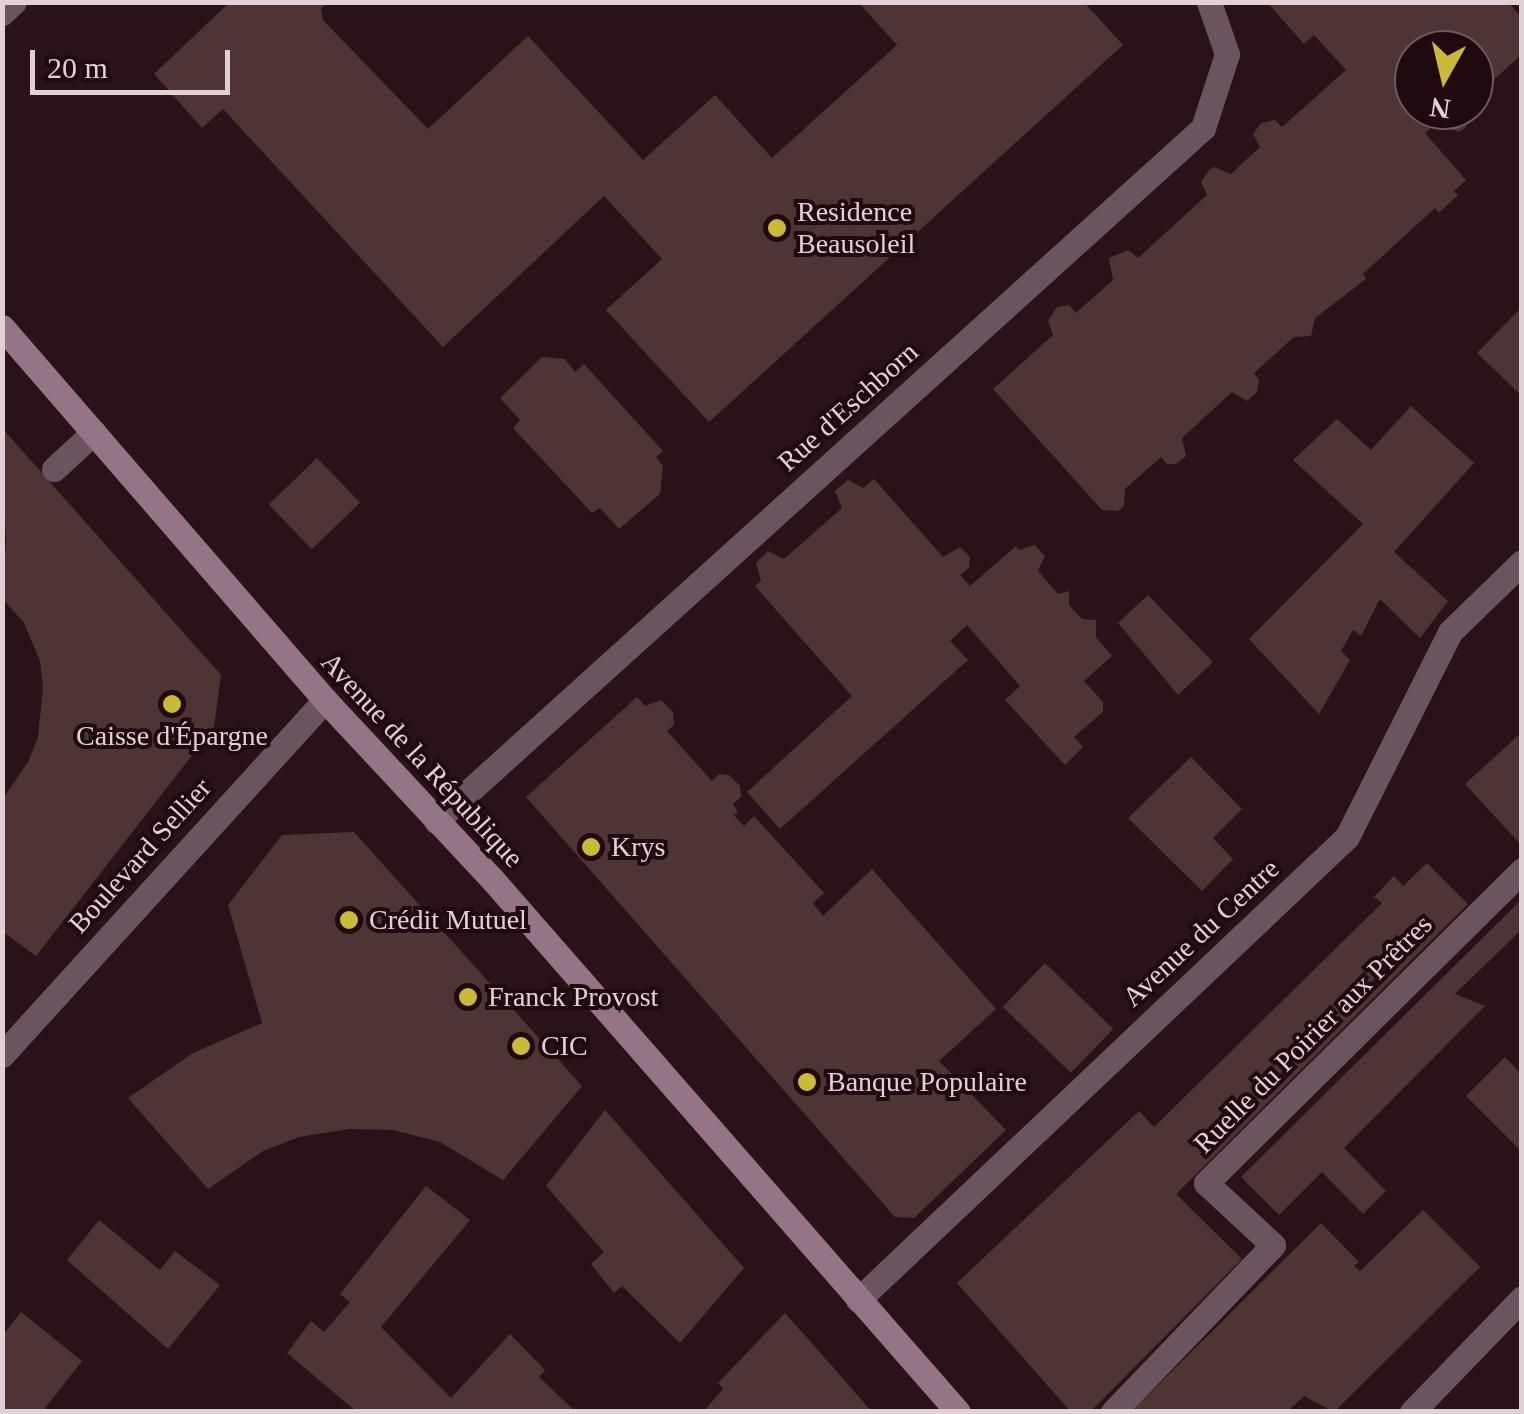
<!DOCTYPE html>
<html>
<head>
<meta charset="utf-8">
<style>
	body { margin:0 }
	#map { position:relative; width:1524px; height:1414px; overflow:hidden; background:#291319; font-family:"Times New Roman",serif }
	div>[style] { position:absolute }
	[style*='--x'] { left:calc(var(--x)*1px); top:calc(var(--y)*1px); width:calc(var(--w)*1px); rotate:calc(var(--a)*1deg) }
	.building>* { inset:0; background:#4e3533; transform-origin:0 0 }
	.lane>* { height:25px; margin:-12.5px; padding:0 12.5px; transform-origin:12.5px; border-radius:12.5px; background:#69545f }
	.street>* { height:25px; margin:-12.5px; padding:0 12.5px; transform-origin:12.5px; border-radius:12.5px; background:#69545f }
	.secondary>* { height:25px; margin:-12.5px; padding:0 12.5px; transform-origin:12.5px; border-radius:12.5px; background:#957487 }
	.dots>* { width:28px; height:28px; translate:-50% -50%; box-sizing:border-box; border:5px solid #1f0a10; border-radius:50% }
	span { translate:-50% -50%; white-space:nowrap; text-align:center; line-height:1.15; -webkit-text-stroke:8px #1f0a10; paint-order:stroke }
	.poi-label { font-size:28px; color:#e1d0d4 }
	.left { translate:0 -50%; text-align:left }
	.street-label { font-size:28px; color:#e1d0d4 }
	.frame { position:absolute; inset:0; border:5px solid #e1d0d4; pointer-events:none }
	.north { position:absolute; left:1394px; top:30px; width:100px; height:100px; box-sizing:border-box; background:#1f0a10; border:2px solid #6d595e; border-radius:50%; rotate:188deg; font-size:28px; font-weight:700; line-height:40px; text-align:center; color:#e1d0d4 }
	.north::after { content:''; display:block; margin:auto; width:35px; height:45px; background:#cbba39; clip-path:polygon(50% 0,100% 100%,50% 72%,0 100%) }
	.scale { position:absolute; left:30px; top:50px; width:200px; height:45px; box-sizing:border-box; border:5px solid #e1d0d4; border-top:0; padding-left:12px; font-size:30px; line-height:35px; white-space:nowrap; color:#e1d0d4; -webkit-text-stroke:8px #1f0a10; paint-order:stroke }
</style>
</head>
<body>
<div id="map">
	<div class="building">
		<div style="clip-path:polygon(230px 2px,327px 2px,321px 9px,323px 20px,428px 129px,528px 36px,643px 160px,715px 95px,772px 158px,897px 45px,858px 2px,1084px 2px,1123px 45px,709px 422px,606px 310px,662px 259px,604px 196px,443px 347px,223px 109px,202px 128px,154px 74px)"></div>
		<div style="clip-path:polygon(1267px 2px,1508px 2px,1522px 18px,1522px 54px,1477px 95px,1474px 50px,1414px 50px,1414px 110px,1466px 110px,1467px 114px,1466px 127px,1459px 132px,1436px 123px,1425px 133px,1466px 180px,1454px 191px,1458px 195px,1439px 213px,1435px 208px,1363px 274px,1366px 279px,1315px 318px,1311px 336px,1294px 337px,1254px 373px,1259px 380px,1257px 392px,1247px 401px,1232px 392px,1182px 438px,1186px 456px,1176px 464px,1167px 464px,1161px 457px,1125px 489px,1124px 506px,1118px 511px,1102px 510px,993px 389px,1053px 335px,1048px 321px,1057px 307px,1069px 305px,1076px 313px,1113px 280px,1109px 258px,1128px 250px,1138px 258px,1207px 195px,1201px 182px,1209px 170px,1214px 167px,1231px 174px,1260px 147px,1253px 134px,1261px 123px,1275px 120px,1282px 127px,1346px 70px,1314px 35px,1304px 44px)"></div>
		<div style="clip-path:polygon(1522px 307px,1522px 396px,1477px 353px)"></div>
		<div style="clip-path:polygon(542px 357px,565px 359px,575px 372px,584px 364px,663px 451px,656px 457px,663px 466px,660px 494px,619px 529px,600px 508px,592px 513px,513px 428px,520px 420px,500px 398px)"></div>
		<div style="clip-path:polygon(1411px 406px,1474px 463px,1394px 552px,1448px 601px,1420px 638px,1380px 599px,1361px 636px,1353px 630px,1341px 651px,1350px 660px,1319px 714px,1249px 639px,1363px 524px,1293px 460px,1337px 419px,1371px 450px)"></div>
		<div style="clip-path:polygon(2px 428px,221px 675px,214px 727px,36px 956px,2px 931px,2px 800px,28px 762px,38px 737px,43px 688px,40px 661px,24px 623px,2px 598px,6px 542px)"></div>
		<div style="left:317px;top:458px;width:62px;height:67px;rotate:46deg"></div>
		<div style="clip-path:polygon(874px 479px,943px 557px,960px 547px,970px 557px,969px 568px,960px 575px,970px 586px,1016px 546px,1019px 550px,1035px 545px,1045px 556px,1038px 571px,1058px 594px,1069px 591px,1069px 605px,1082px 619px,1096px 620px,1096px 637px,1112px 656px,1084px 681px,1103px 702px,1103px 712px,1074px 737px,1083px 747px,1065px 765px,1005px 700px,1020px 686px,967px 625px,950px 641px,968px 660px,780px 829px,747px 792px,852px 696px,755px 586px,761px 581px,756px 563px,768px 551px,784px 559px,842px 508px,835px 491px,848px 480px,863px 488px)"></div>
		<div style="clip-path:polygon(1148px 595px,1213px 662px,1178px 695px,1118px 623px)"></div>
		<div style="clip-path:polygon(637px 697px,645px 706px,661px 700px,673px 712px,674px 725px,667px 731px,712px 781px,719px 774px,729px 775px,740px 786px,741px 797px,733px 804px,738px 812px,734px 815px,744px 826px,754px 816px,824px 893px,813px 903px,823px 916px,872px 869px,996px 1009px,939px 1061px,1006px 1130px,914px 1218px,895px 1217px,526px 797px)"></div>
		<div style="clip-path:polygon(1522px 732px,1522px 846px,1465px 784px)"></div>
		<div style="clip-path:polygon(1191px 757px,1242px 809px,1213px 838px,1233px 859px,1202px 891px,1128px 818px)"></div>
		<div style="clip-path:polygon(354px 832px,582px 1086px,503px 1180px,440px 1142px,393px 1130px,349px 1129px,299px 1137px,263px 1151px,208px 1189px,128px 1098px,193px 1053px,262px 1023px,228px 905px,282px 835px)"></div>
		<div style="clip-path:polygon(1427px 863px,1468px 904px,1176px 1194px,1242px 1259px,1090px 1412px,1071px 1412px,957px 1283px,1139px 1111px,1154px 1127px,1382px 903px,1374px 897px,1394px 876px,1403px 886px)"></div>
		<div style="clip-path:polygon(1522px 899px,1522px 929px,1455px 994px,1485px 1006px,1344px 1148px,1386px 1191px,1363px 1214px,1322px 1172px,1279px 1215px,1241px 1177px)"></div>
		<div style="left:1045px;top:963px;width:95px;height:61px;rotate:44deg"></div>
		<div style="clip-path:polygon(1505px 1057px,1522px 1075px,1522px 1152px,1466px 1096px)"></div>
		<div style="clip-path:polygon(605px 1110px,744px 1268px,680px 1343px,622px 1286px,614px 1293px,591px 1264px,604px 1252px,546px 1186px)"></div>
		<div style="clip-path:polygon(426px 1186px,470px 1220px,381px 1327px,451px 1398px,510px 1334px,545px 1370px,539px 1377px,576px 1412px,357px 1412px,287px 1353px,311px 1321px,324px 1332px,350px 1302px,340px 1294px)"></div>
		<div style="clip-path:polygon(1423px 1210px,1480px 1267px,1334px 1412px,1304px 1396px,1287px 1412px,1131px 1412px,1321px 1223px,1359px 1262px,1354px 1266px,1360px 1271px)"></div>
		<div style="clip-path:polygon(99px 1220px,160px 1270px,175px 1251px,220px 1285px,168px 1349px,67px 1260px)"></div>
		<div style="clip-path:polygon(21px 1312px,82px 1361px,42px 1412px,2px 1412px,2px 1336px)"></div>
		<div style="clip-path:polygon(785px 1313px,839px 1374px,872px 1412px,703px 1412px,723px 1389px,718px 1383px)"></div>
	</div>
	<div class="lane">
		<div style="--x:2;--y:13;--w:16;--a:-43"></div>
		<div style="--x:54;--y:469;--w:54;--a:-42.8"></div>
		<div style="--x:1113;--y:1412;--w:231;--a:-46.2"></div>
		<div style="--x:1273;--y:1245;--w:91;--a:-137.2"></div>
		<div style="--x:1206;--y:1183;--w:445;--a:-44.7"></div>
	</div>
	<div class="street">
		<div style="--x:436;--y:821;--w:1034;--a:-42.1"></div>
		<div style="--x:1203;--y:128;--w:78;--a:-72"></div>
		<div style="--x:1227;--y:54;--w:55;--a:-109.1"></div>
		<div style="--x:2;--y:1055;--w:480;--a:-47.7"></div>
		<div style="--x:858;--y:1300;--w:673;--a:-43.44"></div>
		<div style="--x:1347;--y:837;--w:229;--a:-63.3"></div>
		<div style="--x:1450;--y:632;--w:100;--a:-44.2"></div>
		<div style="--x:1412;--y:1412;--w:158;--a:-46"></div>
	</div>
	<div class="secondary">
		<div style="--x:2;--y:327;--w:493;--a:49.1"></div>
		<div style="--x:325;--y:700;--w:245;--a:47"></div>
		<div style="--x:492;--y:879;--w:708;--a:48.84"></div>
	</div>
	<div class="dots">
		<div style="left:777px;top:228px;background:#cbba39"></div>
		<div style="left:172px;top:704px;background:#cbba39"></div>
		<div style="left:591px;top:847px;background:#cbba39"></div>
		<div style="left:349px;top:920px;background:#cbba39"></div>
		<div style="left:468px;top:997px;background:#cbba39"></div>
		<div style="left:521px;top:1046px;background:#cbba39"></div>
		<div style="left:807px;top:1082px;background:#cbba39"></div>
	</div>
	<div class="poi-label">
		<span class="left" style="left:797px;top:228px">Residence<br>Beausoleil</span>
		<span style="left:172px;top:736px">Caisse d'Épargne</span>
		<span class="left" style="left:611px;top:847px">Krys</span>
		<span class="left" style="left:369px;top:920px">Crédit Mutuel</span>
		<span class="left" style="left:488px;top:997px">Franck Provost</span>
		<span class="left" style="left:541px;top:1046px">CIC</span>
		<span class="left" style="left:827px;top:1082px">Banque Populaire</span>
	</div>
	<div class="street-label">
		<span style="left:848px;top:407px;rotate:-42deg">Rue d'Eschborn</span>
		<span style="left:422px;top:760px;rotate:47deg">Avenue de la République</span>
		<span style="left:140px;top:856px;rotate:-48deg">Boulevard Sellier</span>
		<span style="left:1201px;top:933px;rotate:-43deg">Avenue du Centre</span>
		<span style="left:1313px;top:1034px;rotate:-45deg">Ruelle du Poirier aux Prêtres</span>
	</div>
	<div class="frame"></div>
	<div class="north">N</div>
	<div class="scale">20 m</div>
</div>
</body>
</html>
